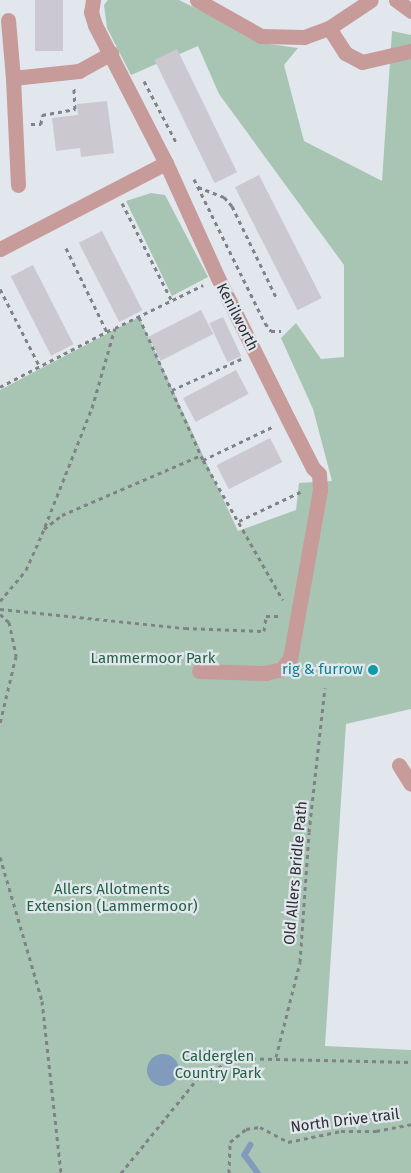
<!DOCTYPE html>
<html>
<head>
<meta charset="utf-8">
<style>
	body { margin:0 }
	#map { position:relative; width:411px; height:1173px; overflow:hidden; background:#e1e7ed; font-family:"Fira Sans",sans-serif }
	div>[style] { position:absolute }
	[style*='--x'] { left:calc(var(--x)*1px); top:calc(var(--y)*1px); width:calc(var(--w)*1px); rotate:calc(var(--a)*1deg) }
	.green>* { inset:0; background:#a8c5b3 }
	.water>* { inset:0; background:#809bbb }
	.round { border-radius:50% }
	.stream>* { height:5.5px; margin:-2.75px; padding:0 2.75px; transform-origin:2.75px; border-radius:2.75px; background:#809bbb }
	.building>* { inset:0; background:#cbc8d0; transform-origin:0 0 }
	.path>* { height:3px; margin-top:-1.5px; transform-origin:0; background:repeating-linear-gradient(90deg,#7f8387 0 4px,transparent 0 8px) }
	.minor>* { height:15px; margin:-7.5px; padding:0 7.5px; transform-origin:7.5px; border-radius:7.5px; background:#c69b99 }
	.dots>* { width:14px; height:14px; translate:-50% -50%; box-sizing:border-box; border:2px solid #e1e7ed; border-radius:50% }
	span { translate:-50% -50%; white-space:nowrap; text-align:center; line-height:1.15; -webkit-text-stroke:4.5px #e1e7ed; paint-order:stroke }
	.street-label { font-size:15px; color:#2b2d2f }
	.park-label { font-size:15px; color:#216241 }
	.culture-label { font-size:15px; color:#0d838f }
	.right { translate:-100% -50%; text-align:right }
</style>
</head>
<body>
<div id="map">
	<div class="green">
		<div style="clip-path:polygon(108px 0,179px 0,269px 44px,298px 48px,284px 65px,304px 141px,382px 181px,392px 31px,411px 35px,411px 709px,346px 724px,325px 1046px,411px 1050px,411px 1173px,0 1173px,0 390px,139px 317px,238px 531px,296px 510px,299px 483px,332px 481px,313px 409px,281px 338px,296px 323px,321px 359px,344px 357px,344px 265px,219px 94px,198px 46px,131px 75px,107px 28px,104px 5px)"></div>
		<div style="clip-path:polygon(151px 193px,165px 195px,208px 277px,172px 296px,126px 201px)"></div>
	</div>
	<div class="water">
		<div class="round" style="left:147px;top:1054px;width:32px;height:32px"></div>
	</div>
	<div class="stream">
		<div style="--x:251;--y:1145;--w:12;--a:121"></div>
		<div style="--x:245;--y:1155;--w:22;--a:54"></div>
	</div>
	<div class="building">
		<div style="left:35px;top:0;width:28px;height:51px"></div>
		<div style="left:177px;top:49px;width:137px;height:25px;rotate:64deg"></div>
		<div style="clip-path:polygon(107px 101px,114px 153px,81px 157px,80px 148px,56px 151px,52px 118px,78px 115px,77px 104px)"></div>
		<div style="left:259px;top:175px;width:138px;height:27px;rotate:63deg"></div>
		<div style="left:102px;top:231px;width:89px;height:26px;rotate:63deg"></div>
		<div style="left:33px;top:265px;width:89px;height:25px;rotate:63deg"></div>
		<div style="left:201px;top:310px;width:27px;height:59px;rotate:63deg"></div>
		<div style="left:223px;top:317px;width:43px;height:15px;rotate:65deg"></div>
		<div style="left:236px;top:370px;width:27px;height:60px;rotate:62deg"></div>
		<div style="left:270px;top:438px;width:27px;height:60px;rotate:63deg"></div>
	</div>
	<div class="path">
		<div style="--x:144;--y:81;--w:69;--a:62.3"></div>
		<div style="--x:31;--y:124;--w:10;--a:0"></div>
		<div style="--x:41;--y:124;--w:9;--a:-84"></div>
		<div style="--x:42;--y:115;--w:34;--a:-10"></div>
		<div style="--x:75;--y:109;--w:21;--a:-93"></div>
		<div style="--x:194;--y:179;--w:161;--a:63.8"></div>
		<div style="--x:265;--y:323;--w:10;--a:53"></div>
		<div style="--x:271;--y:331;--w:10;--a:0"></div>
		<div style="--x:198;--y:187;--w:28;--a:21"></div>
		<div style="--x:224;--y:197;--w:12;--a:48"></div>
		<div style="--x:232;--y:206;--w:101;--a:64.2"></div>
		<div style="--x:122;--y:203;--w:110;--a:63"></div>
		<div style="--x:66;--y:248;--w:93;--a:64"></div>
		<div style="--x:0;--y:289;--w:88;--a:62.9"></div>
		<div style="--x:139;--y:317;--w:157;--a:65.9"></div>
		<div style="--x:203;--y:460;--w:161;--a:60.3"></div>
		<div style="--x:0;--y:387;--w:128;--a:-27.4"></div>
		<div style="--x:172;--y:390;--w:76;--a:-24.2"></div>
		<div style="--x:203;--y:460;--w:79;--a:-25.6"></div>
		<div style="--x:239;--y:521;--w:68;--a:-25.4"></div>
		<div style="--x:44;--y:529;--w:23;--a:-38"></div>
		<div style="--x:62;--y:515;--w:151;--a:-23.3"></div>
		<div style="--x:0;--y:601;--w:40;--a:-50"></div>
		<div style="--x:26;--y:570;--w:39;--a:-66"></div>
		<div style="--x:42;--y:534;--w:136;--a:-68.4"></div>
		<div style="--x:92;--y:408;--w:83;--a:-74"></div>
		<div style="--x:115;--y:328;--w:98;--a:-26"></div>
		<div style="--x:0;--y:609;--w:186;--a:5.9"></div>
		<div style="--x:185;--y:628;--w:79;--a:2.2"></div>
		<div style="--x:264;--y:631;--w:15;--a:-82"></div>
		<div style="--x:266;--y:616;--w:15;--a:0"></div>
		<div style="--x:0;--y:614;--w:12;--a:42"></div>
		<div style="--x:9;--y:622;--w:35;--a:78"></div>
		<div style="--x:16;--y:656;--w:69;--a:103.4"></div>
		<div style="--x:0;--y:857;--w:150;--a:73.7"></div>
		<div style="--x:42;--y:1001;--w:173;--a:83.7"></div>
		<div style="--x:276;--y:1057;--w:98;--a:-75.8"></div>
		<div style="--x:300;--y:962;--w:130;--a:-86"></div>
		<div style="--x:309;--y:832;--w:145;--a:-83.7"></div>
		<div style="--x:121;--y:1173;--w:121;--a:-51"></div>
		<div style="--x:197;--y:1079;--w:44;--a:-28.3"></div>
		<div style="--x:236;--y:1058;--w:175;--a:1.3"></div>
		<div style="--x:229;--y:1173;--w:31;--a:-88"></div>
		<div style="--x:230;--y:1142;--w:21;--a:-39"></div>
		<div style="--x:246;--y:1129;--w:14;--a:-8"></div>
		<div style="--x:260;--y:1127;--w:32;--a:28"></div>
		<div style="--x:288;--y:1142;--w:54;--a:-11.7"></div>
		<div style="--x:341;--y:1131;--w:35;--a:0"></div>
		<div style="--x:376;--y:1131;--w:36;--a:-11"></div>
	</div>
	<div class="minor">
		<div style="--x:93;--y:0;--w:12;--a:99"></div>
		<div style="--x:91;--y:12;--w:14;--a:73"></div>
		<div style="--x:95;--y:25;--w:155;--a:62.8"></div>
		<div style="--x:166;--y:163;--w:126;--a:65.7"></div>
		<div style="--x:218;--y:278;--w:157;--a:63.6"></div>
		<div style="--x:288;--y:419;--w:55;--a:63"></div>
		<div style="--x:313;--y:468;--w:8;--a:45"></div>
		<div style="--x:319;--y:474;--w:16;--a:86"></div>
		<div style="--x:320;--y:490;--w:171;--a:100.1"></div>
		<div style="--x:290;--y:658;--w:14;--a:126"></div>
		<div style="--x:282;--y:669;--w:17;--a:167"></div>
		<div style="--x:265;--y:673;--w:66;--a:-178.3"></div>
		<div style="--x:197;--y:0;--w:73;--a:29.4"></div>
		<div style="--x:261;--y:36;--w:43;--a:1.3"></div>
		<div style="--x:304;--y:37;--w:27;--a:-20"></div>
		<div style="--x:329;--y:28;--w:30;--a:57"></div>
		<div style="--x:345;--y:53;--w:19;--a:28"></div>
		<div style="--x:362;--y:62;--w:49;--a:-12.9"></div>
		<div style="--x:396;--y:0;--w:19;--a:36"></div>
		<div style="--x:8;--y:20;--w:58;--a:85.1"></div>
		<div style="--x:329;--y:28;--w:50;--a:-33.7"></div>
		<div style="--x:18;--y:185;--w:107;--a:-92.7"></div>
		<div style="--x:13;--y:78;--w:66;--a:-6.1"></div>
		<div style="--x:79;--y:71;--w:37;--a:-29"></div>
		<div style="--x:0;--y:249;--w:187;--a:-27.4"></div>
		<div style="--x:399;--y:765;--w:22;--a:58"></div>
	</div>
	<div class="dots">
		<div style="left:373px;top:670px;background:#0f9aa8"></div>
	</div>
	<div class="street-label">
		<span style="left:237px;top:317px;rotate:63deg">Kenilworth</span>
		<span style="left:296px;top:873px;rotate:-85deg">Old Allers Bridle Path</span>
		<span style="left:345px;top:1121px;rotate:-7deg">North Drive trail</span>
	</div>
	<div class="park-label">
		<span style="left:153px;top:659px">Lammermoor Park</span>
		<span style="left:112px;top:898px">Allers Allotments<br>Extension (Lammermoor)</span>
		<span style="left:218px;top:1065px">Calderglen<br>Country Park</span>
	</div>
	<div class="culture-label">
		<span class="right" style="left:363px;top:670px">rig &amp; furrow</span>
	</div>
</div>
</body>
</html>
